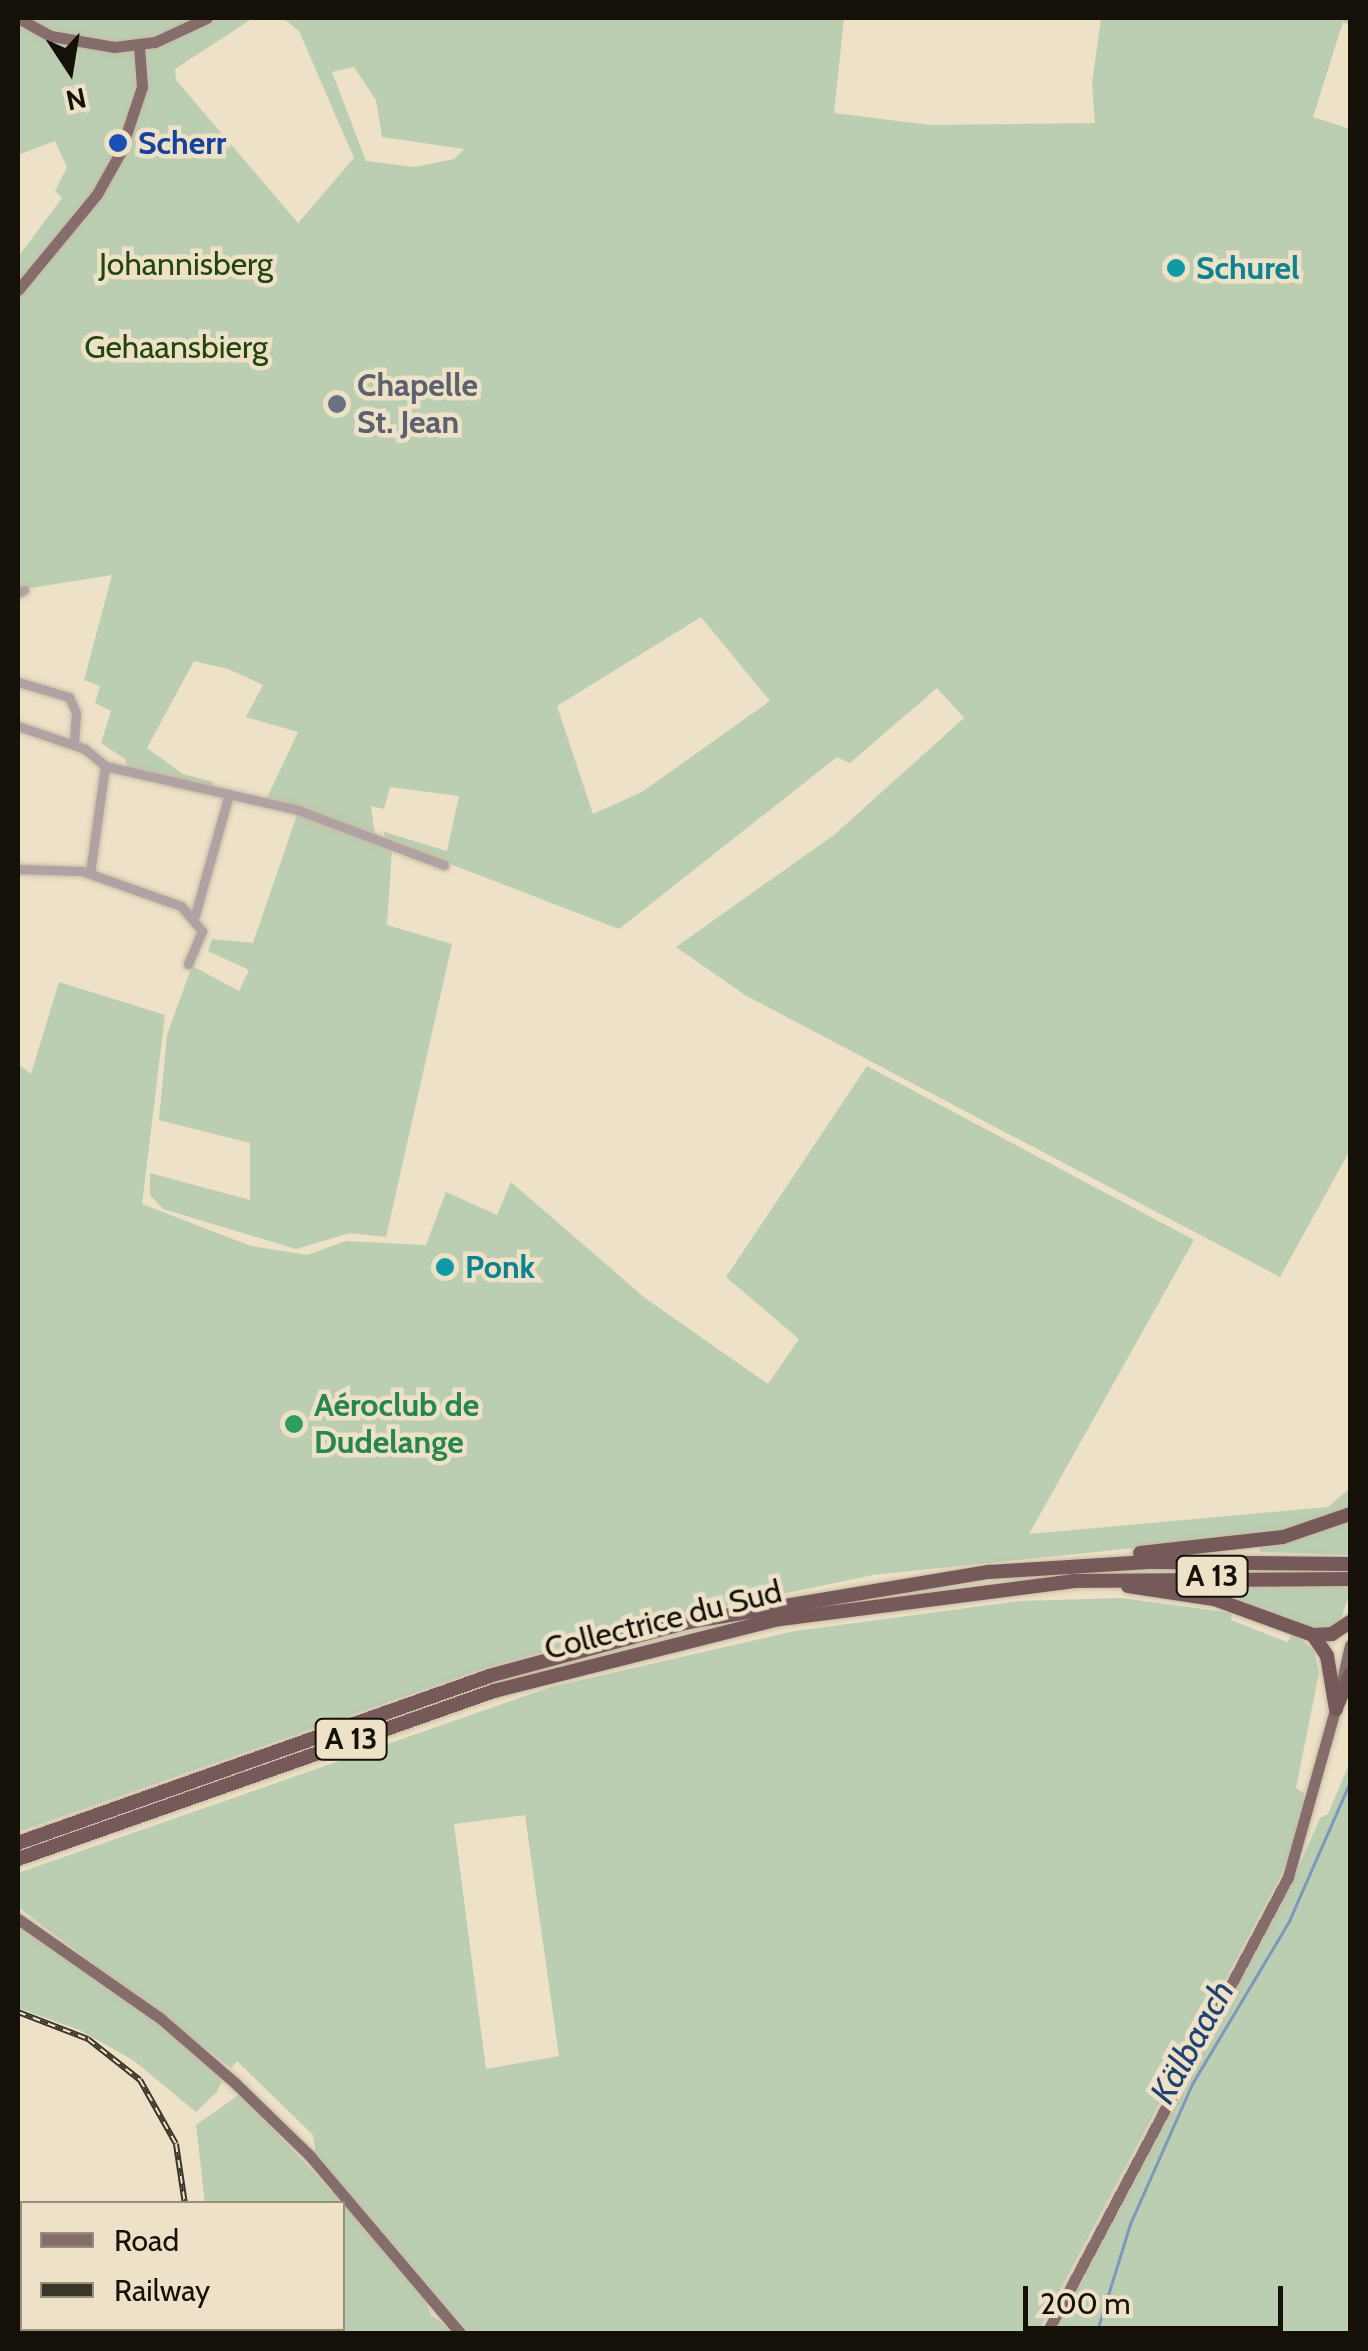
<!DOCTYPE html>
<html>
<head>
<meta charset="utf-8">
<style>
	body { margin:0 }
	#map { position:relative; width:1368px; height:2351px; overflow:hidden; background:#ede1c7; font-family:Cabin,sans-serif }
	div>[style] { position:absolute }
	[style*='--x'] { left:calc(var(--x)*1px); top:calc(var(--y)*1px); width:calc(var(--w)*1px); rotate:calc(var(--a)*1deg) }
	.green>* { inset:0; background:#bbceb2 }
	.stream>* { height:2.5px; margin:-1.25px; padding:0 1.25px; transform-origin:1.25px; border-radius:1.25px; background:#7e97bc }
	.roads { filter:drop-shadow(0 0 2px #c6bca5) drop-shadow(0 0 2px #c6bca5) }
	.minor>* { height:9px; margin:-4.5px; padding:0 4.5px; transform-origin:4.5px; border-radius:4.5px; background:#b0a2a2 }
	.major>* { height:11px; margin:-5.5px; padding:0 5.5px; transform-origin:5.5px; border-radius:5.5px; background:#856d6c }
	.highway>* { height:14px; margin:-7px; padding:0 7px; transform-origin:7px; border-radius:7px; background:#755a59 }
	.rail>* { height:6px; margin-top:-3px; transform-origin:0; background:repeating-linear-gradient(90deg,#ede1c7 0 8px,#3a3529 0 16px); box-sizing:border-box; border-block:2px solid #3a3529 }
	.dots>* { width:28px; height:28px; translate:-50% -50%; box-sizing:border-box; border:5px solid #ede1c7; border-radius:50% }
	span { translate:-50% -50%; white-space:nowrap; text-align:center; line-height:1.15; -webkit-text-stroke:9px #ede1c7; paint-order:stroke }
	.shield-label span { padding:2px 8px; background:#ede1c7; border:2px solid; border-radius:8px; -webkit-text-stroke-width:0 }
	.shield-label { font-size:30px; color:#151108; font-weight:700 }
	.transit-label { font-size:32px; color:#164399; font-weight:700 }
	.left { translate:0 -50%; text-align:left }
	.park-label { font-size:32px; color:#23460e }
	.culture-label { font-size:32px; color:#0d838f; font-weight:700 }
	.worship-label { font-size:32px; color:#5b616d; font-weight:700 }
	.leisure-label { font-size:32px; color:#27864d; font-weight:700 }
	.street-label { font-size:32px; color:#151108 }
	.water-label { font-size:35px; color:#204273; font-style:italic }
	.frame { position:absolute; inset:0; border:20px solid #151108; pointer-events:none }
	.legend { position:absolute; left:20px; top:2201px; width:325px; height:130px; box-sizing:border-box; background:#ede1c7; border:2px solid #978e7b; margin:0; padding:12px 18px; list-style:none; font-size:30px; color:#151108 }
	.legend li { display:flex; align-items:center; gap:20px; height:50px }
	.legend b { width:50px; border:2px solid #978e7b }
	.north { position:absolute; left:20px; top:20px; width:100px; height:100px; -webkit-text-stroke:8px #ede1c7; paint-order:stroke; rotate:168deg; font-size:28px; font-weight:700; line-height:40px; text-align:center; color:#151108 }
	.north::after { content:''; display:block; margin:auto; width:35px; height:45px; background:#151108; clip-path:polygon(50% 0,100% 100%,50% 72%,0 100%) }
	.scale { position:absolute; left:1023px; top:2286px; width:260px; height:45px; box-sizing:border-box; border:5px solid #151108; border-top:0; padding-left:12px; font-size:30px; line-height:35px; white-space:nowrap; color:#151108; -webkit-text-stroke:8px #ede1c7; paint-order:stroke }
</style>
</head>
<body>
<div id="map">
	<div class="green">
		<div style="clip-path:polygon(evenodd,18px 18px,253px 18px,175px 69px,176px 80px,298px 223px,354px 158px,299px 31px,283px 18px,844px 18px,834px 113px,930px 125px,1095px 123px,1092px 84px,1101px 18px,1350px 18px,1350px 25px,1343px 22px,1313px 117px,1350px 129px,1350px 1150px,1280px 1277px,745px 995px,676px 947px,834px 835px,964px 718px,937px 688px,850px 763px,837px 757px,619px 929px,385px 839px,384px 832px,447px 851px,459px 796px,390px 787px,384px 809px,371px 806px,375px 837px,265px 802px,298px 732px,246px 717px,263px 685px,228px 669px,194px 661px,147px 748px,183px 774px,213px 782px,215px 792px,128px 769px,125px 759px,101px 743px,111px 711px,95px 703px,100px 686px,84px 680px,112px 575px,18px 590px,18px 257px,62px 198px,55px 191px,67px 167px,55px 141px,18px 155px,18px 18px,354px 67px,376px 100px,382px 137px,464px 149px,454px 159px,415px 167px,366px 161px,332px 72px,354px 67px,18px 18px,701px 617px,770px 701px,642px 792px,593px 814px,557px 706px,701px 617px)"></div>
		<div style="clip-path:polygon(297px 815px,392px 849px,387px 925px,452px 944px,386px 1237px,350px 1233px,296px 1249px,163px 1209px,150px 1195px,150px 1173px,250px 1200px,250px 1143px,159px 1120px,167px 1035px,192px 966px,239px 991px,249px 970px,208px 951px,212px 939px,253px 943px)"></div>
		<div style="clip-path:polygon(59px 982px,165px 1015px,142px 1204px,251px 1246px,307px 1255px,346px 1241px,426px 1245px,446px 1192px,497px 1215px,511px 1182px,645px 1298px,768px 1384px,799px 1339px,726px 1277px,867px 1066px,1194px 1240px,1029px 1534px,1328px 1507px,1350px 1488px,1350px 1508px,1269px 1534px,873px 1575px,662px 1619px,486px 1668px,18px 1832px,18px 1064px,31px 1074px)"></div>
		<div style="clip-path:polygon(1350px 1519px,1350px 1555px,1260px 1552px,1260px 1545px)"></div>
		<div style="clip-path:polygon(1192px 1584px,1350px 1587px,1350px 1593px,1338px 1627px,1314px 1630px,1192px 1590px)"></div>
		<div style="clip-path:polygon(evenodd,1121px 1598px,1232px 1613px,1231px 1620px,1287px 1642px,1294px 1634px,1314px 1650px,1319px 1673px,1296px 1788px,1304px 1793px,1305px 1816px,1280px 1877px,1037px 2333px,469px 2333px,316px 2154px,313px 2135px,237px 2061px,231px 2068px,18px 1907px,18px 1873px,551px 1687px,795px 1631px,1020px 1601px,1121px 1598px,525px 1815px,559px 2056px,486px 2069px,454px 1824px,525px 1815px)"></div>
		<div style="clip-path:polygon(1350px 1762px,1350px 2333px,1054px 2333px,1293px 1880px,1320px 1818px,1328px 1814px)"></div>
		<div style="clip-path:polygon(18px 1924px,120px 1993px,223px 2078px,217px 2092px,196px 2112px,133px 2060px,79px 2030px,18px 2008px)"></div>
		<div style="clip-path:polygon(240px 2094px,338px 2198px,424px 2297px,431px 2315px,454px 2333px,281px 2333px,281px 2329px,342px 2328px,342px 2204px,205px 2203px,196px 2125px)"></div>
	</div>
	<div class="stream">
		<div style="--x:1096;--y:2334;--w:115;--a:-72.8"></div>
		<div style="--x:1130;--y:2224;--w:153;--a:-66.1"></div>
		<div style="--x:1192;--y:2084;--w:190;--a:-59.2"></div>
		<div style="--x:1289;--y:1921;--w:152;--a:-66.3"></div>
	</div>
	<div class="roads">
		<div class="minor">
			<div style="--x:18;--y:593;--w:7;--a:-27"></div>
			<div style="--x:18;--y:682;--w:53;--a:16.4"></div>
			<div style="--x:69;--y:697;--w:17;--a:66"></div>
			<div style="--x:76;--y:713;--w:32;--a:94"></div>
			<div style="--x:18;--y:726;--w:71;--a:18.9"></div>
			<div style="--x:85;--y:749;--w:26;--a:40"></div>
			<div style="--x:105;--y:766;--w:198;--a:12.8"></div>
			<div style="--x:298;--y:810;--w:156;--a:20.6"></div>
			<div style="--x:18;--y:869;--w:64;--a:1.8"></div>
			<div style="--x:82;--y:871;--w:105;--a:19.5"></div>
			<div style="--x:181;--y:906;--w:33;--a:50"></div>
			<div style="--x:202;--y:931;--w:36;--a:113"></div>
			<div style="--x:90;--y:873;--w:108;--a:-82"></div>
			<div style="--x:195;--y:915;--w:126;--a:-74.3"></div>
		</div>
		<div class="major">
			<div style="--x:18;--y:18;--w:38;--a:29"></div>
			<div style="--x:51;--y:36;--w:64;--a:9.9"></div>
			<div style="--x:114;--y:47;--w:41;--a:-7"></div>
			<div style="--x:155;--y:42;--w:57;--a:-24.8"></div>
			<div style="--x:18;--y:290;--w:124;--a:-50.5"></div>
			<div style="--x:97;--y:194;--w:47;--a:-60.7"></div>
			<div style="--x:120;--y:153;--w:70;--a:-71.6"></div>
			<div style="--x:142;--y:87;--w:41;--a:-94.2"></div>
			<div style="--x:1341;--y:1685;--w:41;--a:-77.3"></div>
			<div style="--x:18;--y:1919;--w:173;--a:34.9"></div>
			<div style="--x:160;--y:2018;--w:99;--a:40.9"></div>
			<div style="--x:235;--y:2083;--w:105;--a:44.2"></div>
			<div style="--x:310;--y:2156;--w:233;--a:49.7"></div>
			<div style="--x:1046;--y:2334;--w:517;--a:-62.1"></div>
			<div style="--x:1288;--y:1877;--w:181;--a:-74.3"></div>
		</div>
		<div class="highway">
			<div style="--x:1140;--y:1553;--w:144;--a:-6.4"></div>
			<div style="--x:1283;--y:1537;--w:71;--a:-18.9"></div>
			<div style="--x:1128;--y:1586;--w:87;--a:8.6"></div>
			<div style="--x:1214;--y:1599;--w:105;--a:20"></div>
			<div style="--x:1313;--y:1635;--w:19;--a:-3"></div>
			<div style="--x:1332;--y:1634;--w:22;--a:-34"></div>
			<div style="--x:1313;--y:1635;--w:25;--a:56"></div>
			<div style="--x:1327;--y:1656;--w:54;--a:80.4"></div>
			<div style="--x:1336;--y:1708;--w:36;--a:-67"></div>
			<div style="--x:18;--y:1843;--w:500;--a:-19.5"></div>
			<div style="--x:489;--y:1676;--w:207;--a:-15.1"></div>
			<div style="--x:689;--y:1622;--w:304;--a:-9.5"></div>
			<div style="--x:989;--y:1572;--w:160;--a:-3.6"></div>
			<div style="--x:1149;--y:1562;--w:201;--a:0.6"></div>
			<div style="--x:18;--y:1859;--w:505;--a:-19.44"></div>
			<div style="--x:494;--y:1691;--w:289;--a:-14.2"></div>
			<div style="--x:774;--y:1620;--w:302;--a:-7.4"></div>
			<div style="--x:1073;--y:1581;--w:277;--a:-0.4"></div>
		</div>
	</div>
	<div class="rail">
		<div style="--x:18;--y:2012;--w:75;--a:21.1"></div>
		<div style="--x:88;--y:2039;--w:66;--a:38.3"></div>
		<div style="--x:140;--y:2080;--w:73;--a:60.6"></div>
		<div style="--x:176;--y:2144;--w:61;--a:81.5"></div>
		<div style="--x:127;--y:2334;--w:8;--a:-50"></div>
	</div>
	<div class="dots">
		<div style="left:118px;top:143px;background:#1a4fb4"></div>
		<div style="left:1176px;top:268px;background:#0f9aa8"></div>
		<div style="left:337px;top:404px;background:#6b7280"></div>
		<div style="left:445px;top:1267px;background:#0f9aa8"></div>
		<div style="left:294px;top:1424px;background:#2e9e5b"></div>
	</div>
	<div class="shield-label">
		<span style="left:1212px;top:1576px">A 13</span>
		<span style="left:351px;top:1739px">A 13</span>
	</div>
	<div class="transit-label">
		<span class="left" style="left:138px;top:143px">Scherr</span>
	</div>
	<div class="park-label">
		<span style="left:186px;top:264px">Johannisberg</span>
		<span style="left:176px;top:347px">Gehaansbierg</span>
	</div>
	<div class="culture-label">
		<span class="left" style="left:1196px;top:268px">Schurel</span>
		<span class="left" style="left:465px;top:1267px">Ponk</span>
	</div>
	<div class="worship-label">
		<span class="left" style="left:357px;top:404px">Chapelle<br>St. Jean</span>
	</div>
	<div class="leisure-label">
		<span class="left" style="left:314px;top:1424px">Aéroclub de<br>Dudelange</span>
	</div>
	<div class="street-label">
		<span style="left:663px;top:1620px;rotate:-14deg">Collectrice du Sud</span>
	</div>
	<div class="water-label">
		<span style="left:1192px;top:2042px;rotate:-61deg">Kälbaach</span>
	</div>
	<div class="frame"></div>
	<ul class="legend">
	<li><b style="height:12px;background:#856d6c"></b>Road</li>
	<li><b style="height:12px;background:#3a3529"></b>Railway</li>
	</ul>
	<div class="north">N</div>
	<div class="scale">200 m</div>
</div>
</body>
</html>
